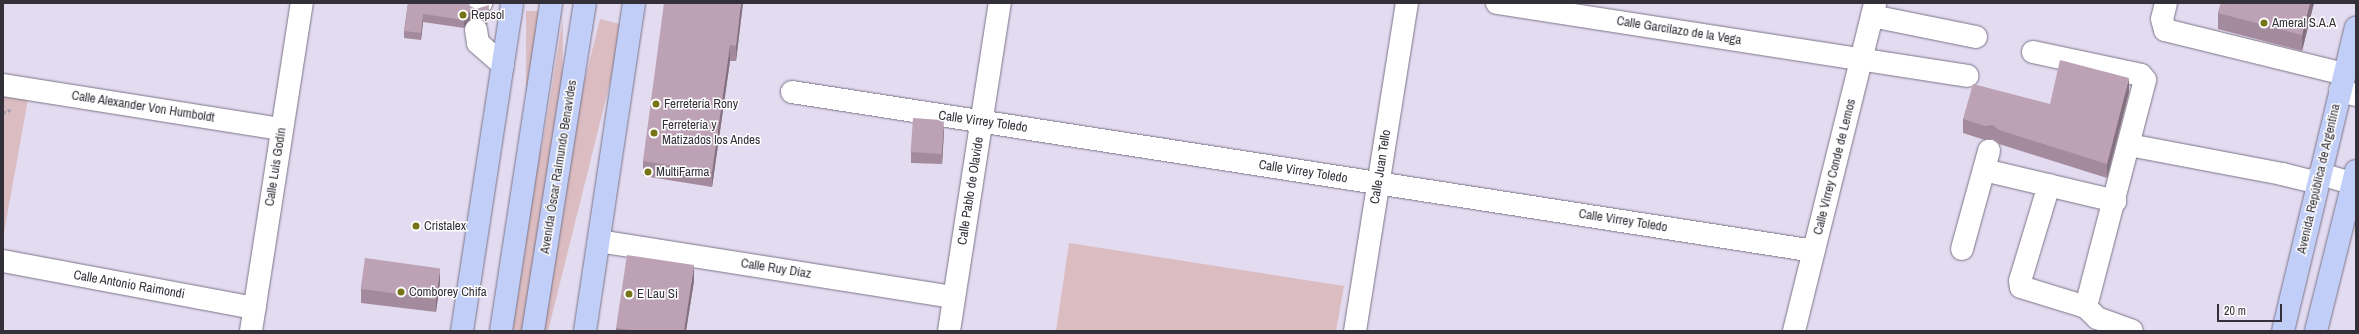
<!DOCTYPE html>
<html>
<head>
<meta charset="utf-8">
<style>
	body { margin:0 }
	#map { position:relative; width:2359px; height:334px; overflow:hidden; background:#e3dbf0; font-family:"Archivo Narrow",sans-serif }
	div>[style] { position:absolute }
	[style*='--x'] { left:calc(var(--x)*1px); top:calc(var(--y)*1px); width:calc(var(--w)*1px); rotate:calc(var(--a)*1deg) }
	.green>* { inset:0; background:#dbbcc1; transform-origin:0 0 }
	.path>* { height:2.5px; margin-top:-1.25px; transform-origin:0; background:repeating-linear-gradient(90deg,#a7a1b2 0 3px,transparent 0 5px) }
	.roads { filter:drop-shadow(0 0 1px #7b7487) drop-shadow(0 0 1px #7b7487) }
	.minor>* { height:22px; margin:-11px; padding:0 11px; transform-origin:11px; border-radius:11px; background:#fff }
	.major>* { height:22px; margin:-11px; padding:0 11px; transform-origin:11px; border-radius:11px; background:#c0cef8 }
	.wall>* { inset:0; background:#a38a9c }
	.shaded-wall>* { inset:0; background:#84717f }
	.building>* { inset:0; background:#bda1b5; transform-origin:0 0 }
	.dots>* { width:11px; height:11px; translate:-50% -50%; box-sizing:border-box; border:2px solid #fff; border-radius:50% }
	span { translate:-50% -50%; white-space:nowrap; text-align:center; line-height:1.15; -webkit-text-stroke:3px #fff; paint-order:stroke }
	.poi-label { font-size:13px; color:#333039 }
	.left { translate:0 -50%; text-align:left }
	.street-label { font-size:13px; color:#333039 }
	.frame { position:absolute; inset:0; border:4px solid #333039; pointer-events:none }
	.scale { position:absolute; left:2217px; top:304px; width:65px; height:18px; box-sizing:border-box; border:2px solid #333039; border-top:0; padding-left:5px; font-size:12px; line-height:14px; white-space:nowrap; color:#333039; -webkit-text-stroke:3px #fff; paint-order:stroke }
</style>
</head>
<body>
<div id="map">
	<div class="green">
		<div style="left:526px;top:11px;width:15px;height:324px"></div>
		<div style="clip-path:polygon(563px 18px,562px 113px,527px 331px,512px 331px)"></div>
		<div style="left:600px;top:19px;width:25px;height:316px;rotate:14deg"></div>
		<div style="clip-path:polygon(3px 95px,28px 99px,3px 238px)"></div>
		<div style="clip-path:polygon(1069px 243px,1344px 286px,1336px 331px,1056px 331px)"></div>
	</div>
	<div class="path">
		<div style="--x:3;--y:113;--w:10;--a:-24"></div>
	</div>
	<div class="roads">
		<div class="minor">
			<div style="--x:1497;--y:3;--w:476;--a:8.8"></div>
			<div style="--x:2166;--y:3;--w:16;--a:104"></div>
			<div style="--x:2162;--y:19;--w:11;--a:75"></div>
			<div style="--x:2165;--y:30;--w:184;--a:13.8"></div>
			<div style="--x:479;--y:5;--w:3;--a:-45"></div>
			<div style="--x:1872;--y:16;--w:106;--a:11.4"></div>
			<div style="--x:476;--y:30;--w:13;--a:81"></div>
			<div style="--x:478;--y:43;--w:33;--a:41"></div>
			<div style="--x:2033;--y:52;--w:110;--a:12"></div>
			<div style="--x:2141;--y:75;--w:6;--a:51"></div>
			<div style="--x:2145;--y:80;--w:235;--a:104.6"></div>
			<div style="--x:3;--y:85;--w:282;--a:9"></div>
			<div style="--x:2340;--y:91;--w:16;--a:14"></div>
			<div style="--x:792;--y:92;--w:1034;--a:8.84"></div>
			<div style="--x:2129;--y:145;--w:156;--a:10.7"></div>
			<div style="--x:2282;--y:174;--w:37;--a:14"></div>
			<div style="--x:1984;--y:170;--w:135;--a:13.3"></div>
			<div style="--x:2320;--y:174;--w:37;--a:16"></div>
			<div style="--x:2049;--y:185;--w:100;--a:106.8"></div>
			<div style="--x:2020;--y:281;--w:6;--a:81"></div>
			<div style="--x:2021;--y:287;--w:68;--a:17.1"></div>
			<div style="--x:2086;--y:307;--w:16;--a:45"></div>
			<div style="--x:2097;--y:318;--w:37;--a:20"></div>
			<div style="--x:599;--y:241;--w:359;--a:9"></div>
			<div style="--x:1962;--y:249;--w:102;--a:-74.6"></div>
			<div style="--x:3;--y:261;--w:256;--a:10.6"></div>
			<div style="--x:251;--y:331;--w:332;--a:-81.2"></div>
			<div style="--x:949;--y:331;--w:332;--a:-81.2"></div>
			<div style="--x:1355;--y:331;--w:332;--a:-81"></div>
			<div style="--x:1794;--y:331;--w:338;--a:-76.1"></div>
		</div>
		<div class="major">
			<div style="--x:462;--y:331;--w:332;--a:-81.3"></div>
			<div style="--x:501;--y:331;--w:332;--a:-81.3"></div>
			<div style="--x:533;--y:331;--w:332;--a:-81"></div>
			<div style="--x:585;--y:331;--w:332;--a:-81.5"></div>
			<div style="--x:2283;--y:331;--w:312;--a:-76.5"></div>
			<div style="--x:2316;--y:331;--w:165;--a:-76"></div>
		</div>
	</div>
	<div class="wall">
		<div style="clip-path:polygon(408px 3px,476px 9px,489px 13px,487px 25px,481px 19px,474px 18px,468px 21px,464px 28px,423px 22px,421px 40px,404px 38px,404px 31px)"></div>
		<div style="clip-path:polygon(743px 3px,736px 61px,730px 61px,712px 187px,643px 176px,643px 161px)"></div>
		<div style="clip-path:polygon(2221px 3px,2314px 3px,2302px 51px,2218px 29px,2218px 13px)"></div>
		<div style="clip-path:polygon(2129px 92px,2107px 178px,1999px 144px,1993px 139px,1985px 140px,1963px 133px,1963px 119px)"></div>
		<div style="clip-path:polygon(944px 130px,942px 164px,911px 163px,911px 152px)"></div>
		<div style="clip-path:polygon(694px 281px,686px 331px,616px 331px,616px 328px)"></div>
		<div style="clip-path:polygon(440px 282px,436px 312px,361px 303px,361px 289px)"></div>
	</div>
	<div class="shaded-wall">
		<div style="clip-path:polygon(741px 3px,743px 3px,736px 61px,736px 46px)"></div>
		<div style="clip-path:polygon(2310px 3px,2314px 3px,2302px 51px,2302px 35px)"></div>
		<div style="clip-path:polygon(489px 5px,489px 13px,487px 25px,487px 18px)"></div>
		<div style="clip-path:polygon(474px 10px,474px 18px,468px 21px,464px 28px,464px 20px,468px 13px)"></div>
		<div style="clip-path:polygon(423px 14px,423px 22px,421px 40px,421px 33px)"></div>
		<div style="clip-path:polygon(730px 45px,730px 61px,712px 187px,712px 172px)"></div>
		<div style="clip-path:polygon(2129px 78px,2129px 92px,2107px 178px,2107px 164px)"></div>
		<div style="clip-path:polygon(944px 120px,944px 130px,942px 164px,942px 154px)"></div>
		<div style="clip-path:polygon(694px 265px,694px 281px,686px 331px,684px 331px)"></div>
		<div style="clip-path:polygon(440px 268px,440px 282px,436px 312px,436px 299px)"></div>
	</div>
	<div class="building">
		<div style="clip-path:polygon(408px 3px,469px 3px,470px 6px,476px 9px,489px 5px,487px 18px,481px 11px,474px 10px,468px 13px,464px 20px,423px 14px,421px 33px,404px 31px)"></div>
		<div style="clip-path:polygon(664px 3px,741px 3px,736px 46px,730px 45px,712px 172px,643px 161px)"></div>
		<div style="clip-path:polygon(2221px 3px,2310px 3px,2302px 35px,2218px 13px)"></div>
		<div style="clip-path:polygon(2060px 60px,2129px 78px,2107px 164px,1999px 130px,1993px 125px,1985px 126px,1963px 119px,1973px 84px,2050px 104px)"></div>
		<div style="left:913px;top:118px;width:31px;height:34px;rotate:4deg"></div>
		<div style="clip-path:polygon(627px 255px,694px 265px,684px 331px,638px 331px,616px 328px)"></div>
		<div style="left:365px;top:258px;width:76px;height:31px;rotate:8deg"></div>
	</div>
	<div class="dots">
		<div style="left:463px;top:15px;background:#777317"></div>
		<div style="left:2264px;top:23px;background:#777317"></div>
		<div style="left:656px;top:104px;background:#777317"></div>
		<div style="left:654px;top:133px;background:#777317"></div>
		<div style="left:648px;top:172px;background:#777317"></div>
		<div style="left:416px;top:226px;background:#777317"></div>
		<div style="left:401px;top:292px;background:#777317"></div>
		<div style="left:629px;top:294px;background:#777317"></div>
	</div>
	<div class="poi-label">
		<span class="left" style="left:471px;top:15px">Repsol</span>
		<span class="left" style="left:2272px;top:23px">Ameral S.A.A</span>
		<span class="left" style="left:664px;top:104px">Ferretería Rony</span>
		<span class="left" style="left:662px;top:133px">Ferretería y<br>Matizados los Andes</span>
		<span class="left" style="left:656px;top:172px">MultiFarma</span>
		<span class="left" style="left:424px;top:226px">Cristalex</span>
		<span class="left" style="left:409px;top:292px">Comborey Chifa</span>
		<span class="left" style="left:637px;top:294px">E Lau Si</span>
	</div>
	<div class="street-label">
		<span style="left:1679px;top:31px;rotate:9deg">Calle Garcilazo de la Vega</span>
		<span style="left:143px;top:107px;rotate:9deg">Calle Alexander Von Humboldt</span>
		<span style="left:983px;top:122px;rotate:8deg">Calle Virrey Toledo</span>
		<span style="left:276px;top:167px;rotate:-81deg">Calle Luis Godín</span>
		<span style="left:559px;top:167px;rotate:-81deg">Avenida Óscar Raimundo Benavides</span>
		<span style="left:1381px;top:167px;rotate:-81deg">Calle Juan Tello</span>
		<span style="left:1835px;top:167px;rotate:-76deg">Calle Virrey Conde de Lemos</span>
		<span style="left:1303px;top:172px;rotate:9deg">Calle Virrey Toledo</span>
		<span style="left:2319px;top:179px;rotate:-77deg">Avenida República de Argentina</span>
		<span style="left:971px;top:191px;rotate:-81deg">Calle Pablo de Olavide</span>
		<span style="left:1623px;top:221px;rotate:9deg">Calle Virrey Toledo</span>
		<span style="left:776px;top:269px;rotate:9deg">Calle Ruy Díaz</span>
		<span style="left:129px;top:285px;rotate:10deg">Calle Antonio Raimondi</span>
	</div>
	<div class="frame"></div>
	<div class="scale">20 m</div>
</div>
</body>
</html>
